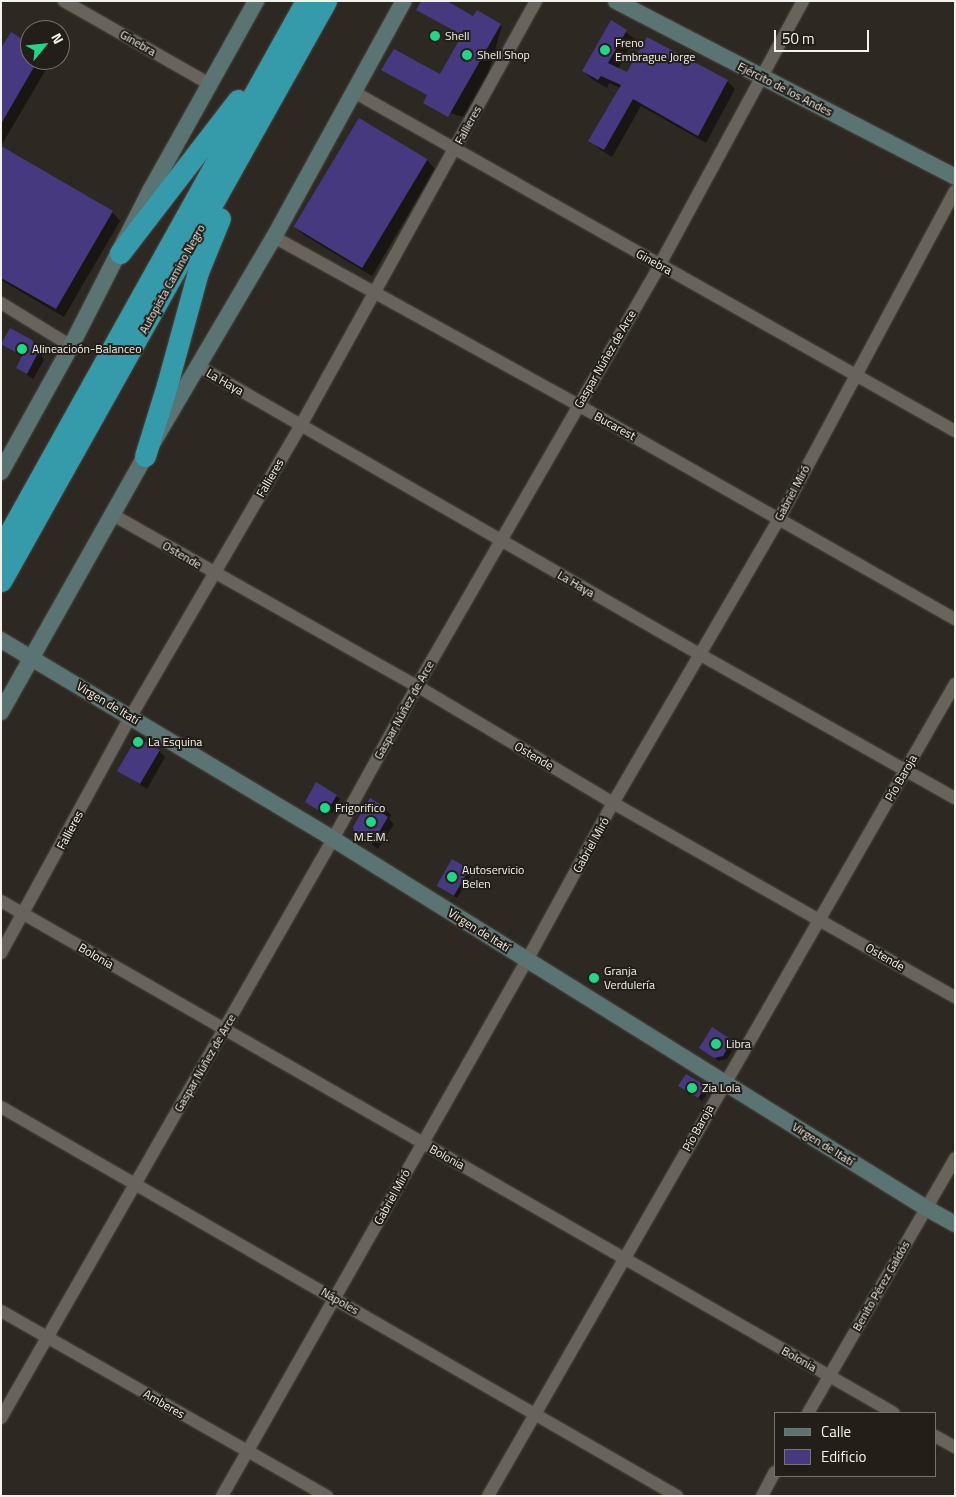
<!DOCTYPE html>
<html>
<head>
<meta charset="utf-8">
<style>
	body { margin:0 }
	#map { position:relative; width:956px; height:1497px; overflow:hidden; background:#2d2922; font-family:"Titillium Web",sans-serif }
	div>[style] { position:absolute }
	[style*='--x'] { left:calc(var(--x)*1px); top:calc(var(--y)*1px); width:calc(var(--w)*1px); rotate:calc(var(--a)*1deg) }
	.shadow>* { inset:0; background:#0007; transform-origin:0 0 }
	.building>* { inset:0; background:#46397f; transform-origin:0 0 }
	.roads { filter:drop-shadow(0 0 1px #4b4841) drop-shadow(0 0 1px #4b4841) }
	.street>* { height:12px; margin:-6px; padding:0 6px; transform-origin:6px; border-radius:6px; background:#68645c }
	.secondary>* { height:16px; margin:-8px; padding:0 8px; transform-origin:8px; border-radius:8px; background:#597473 }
	.highway>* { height:21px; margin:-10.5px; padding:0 10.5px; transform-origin:10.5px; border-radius:10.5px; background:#359baa }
	.dots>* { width:14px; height:14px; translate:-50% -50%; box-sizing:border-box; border:2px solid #231f18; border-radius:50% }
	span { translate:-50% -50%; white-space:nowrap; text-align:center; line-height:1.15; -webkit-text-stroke:4px #231f18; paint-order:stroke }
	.poi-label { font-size:12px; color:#f4f2ed }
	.left { translate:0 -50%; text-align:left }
	.street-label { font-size:12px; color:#f4f2ed }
	.frame { position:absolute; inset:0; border:2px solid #f4f2ed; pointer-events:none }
	.legend { position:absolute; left:774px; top:1412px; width:162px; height:65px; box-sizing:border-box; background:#231f18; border:1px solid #77736d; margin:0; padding:6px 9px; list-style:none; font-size:15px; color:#f4f2ed }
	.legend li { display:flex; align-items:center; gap:10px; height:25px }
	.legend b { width:25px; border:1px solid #77736d }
	.north { position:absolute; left:20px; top:20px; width:50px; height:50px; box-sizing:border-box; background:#231f18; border:1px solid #77736d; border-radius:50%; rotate:62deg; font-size:14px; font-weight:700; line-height:20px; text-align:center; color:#f4f2ed }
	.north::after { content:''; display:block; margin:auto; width:18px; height:22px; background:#1ed888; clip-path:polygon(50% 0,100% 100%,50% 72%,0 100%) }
	.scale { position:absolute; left:774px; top:30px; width:95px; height:22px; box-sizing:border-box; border:2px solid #f4f2ed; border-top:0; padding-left:6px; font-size:15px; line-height:18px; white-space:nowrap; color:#f4f2ed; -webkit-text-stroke:4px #231f18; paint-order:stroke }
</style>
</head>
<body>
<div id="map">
	<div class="shadow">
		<div style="left:474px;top:18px;width:29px;height:98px;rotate:16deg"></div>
		<div style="clip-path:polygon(612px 22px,635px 39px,618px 69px,627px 73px,727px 81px,735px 89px,706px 143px,641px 106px,612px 157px,598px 148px,590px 140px,620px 88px,609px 83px,607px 88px,592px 79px,583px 71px)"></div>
		<div style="clip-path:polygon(30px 45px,30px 60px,51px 61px,1px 146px,1px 51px)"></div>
		<div style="clip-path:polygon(1px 148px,112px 212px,120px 221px,64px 317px,1px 280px)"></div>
		<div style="clip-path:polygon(427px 160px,435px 169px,372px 276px,304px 235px,295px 227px)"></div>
		<div style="clip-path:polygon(31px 341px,38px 348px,44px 360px,33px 379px,18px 368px,23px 358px,3px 344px)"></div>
		<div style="clip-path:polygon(159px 751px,165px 757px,147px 789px,119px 771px)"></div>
		<div style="clip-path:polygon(336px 796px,340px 799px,333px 812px,325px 815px,307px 802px)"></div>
		<div style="clip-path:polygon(385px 809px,391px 815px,389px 819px,394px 824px,378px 849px,356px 833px)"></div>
		<div style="clip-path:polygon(468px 870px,472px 874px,457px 898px,441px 888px)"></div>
		<div style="clip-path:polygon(712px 1029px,736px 1044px,727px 1059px,719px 1061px,700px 1048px)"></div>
		<div style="clip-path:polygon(700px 1084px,705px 1089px,706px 1095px,702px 1101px,680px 1086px)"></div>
	</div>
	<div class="building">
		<div style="clip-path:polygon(421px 1px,447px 1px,473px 16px,477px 10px,501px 24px,448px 117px,423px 103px,427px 95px,381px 70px,394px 49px,440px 74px,462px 35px,416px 10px)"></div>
		<div style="clip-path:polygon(611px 20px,627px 30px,608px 63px,627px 72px,647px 37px,728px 80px,698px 136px,633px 99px,604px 150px,588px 141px,621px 85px,601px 76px,598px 80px,582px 71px)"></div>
		<div style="clip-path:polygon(11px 32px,30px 44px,30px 60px,38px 60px,1px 124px,1px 48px)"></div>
		<div style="left:359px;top:118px;width:80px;height:127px;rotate:31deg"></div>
		<div style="clip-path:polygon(1px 146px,113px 211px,56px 309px,1px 278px)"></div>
		<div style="clip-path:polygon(10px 328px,32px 340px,38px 353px,27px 374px,16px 368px,22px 356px,1px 344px)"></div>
		<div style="clip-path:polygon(140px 739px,160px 750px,140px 784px,117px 771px,134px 742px)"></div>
		<div style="clip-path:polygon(316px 782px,337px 795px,329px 808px,321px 812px,305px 802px)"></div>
		<div style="clip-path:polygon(370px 798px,386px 808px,382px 813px,388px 817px,372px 844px,355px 834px,353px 827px)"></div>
		<div style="left:452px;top:859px;width:20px;height:31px;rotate:30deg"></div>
		<div style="clip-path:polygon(712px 1027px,732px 1040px,723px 1056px,714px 1058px,699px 1048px)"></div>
		<div style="clip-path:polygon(686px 1074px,701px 1083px,703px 1091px,698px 1098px,678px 1086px)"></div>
	</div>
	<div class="roads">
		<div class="street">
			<div style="--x:64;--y:1;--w:169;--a:29.7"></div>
			<div style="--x:354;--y:92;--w:690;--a:29.43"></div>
			<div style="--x:274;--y:237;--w:347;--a:28.9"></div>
			<div style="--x:578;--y:405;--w:434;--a:29.6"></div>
			<div style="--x:1;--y:303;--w:82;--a:31.6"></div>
			<div style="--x:198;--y:366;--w:578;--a:29.89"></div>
			<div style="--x:699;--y:654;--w:294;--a:29.4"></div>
			<div style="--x:113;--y:515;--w:349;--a:29.4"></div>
			<div style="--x:417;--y:686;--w:228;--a:30.8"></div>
			<div style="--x:613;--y:803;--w:393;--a:29.6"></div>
			<div style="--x:1;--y:901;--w:1029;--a:29.83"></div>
			<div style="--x:1;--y:953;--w:270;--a:-61.3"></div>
			<div style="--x:131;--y:716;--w:337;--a:-59.7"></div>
			<div style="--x:301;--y:425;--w:485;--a:-61"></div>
			<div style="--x:1;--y:1107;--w:780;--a:29.92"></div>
			<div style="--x:1;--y:1311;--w:375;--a:29.6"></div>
			<div style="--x:808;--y:1413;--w:294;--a:-60"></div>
			<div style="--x:1;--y:1418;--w:667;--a:-60.17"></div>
			<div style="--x:333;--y:839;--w:175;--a:-61.2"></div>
			<div style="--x:417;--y:686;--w:485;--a:-60"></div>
			<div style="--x:659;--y:266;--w:302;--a:-61.5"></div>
			<div style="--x:935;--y:1436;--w:23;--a:29"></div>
			<div style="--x:222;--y:1496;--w:617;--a:-60.36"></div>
			<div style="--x:527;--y:960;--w:179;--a:-61.3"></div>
			<div style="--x:613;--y:803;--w:329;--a:-59.7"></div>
			<div style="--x:779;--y:519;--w:372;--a:-61.8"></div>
			<div style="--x:488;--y:1496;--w:937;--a:-60.1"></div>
			<div style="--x:762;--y:1496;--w:27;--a:-62"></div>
		</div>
		<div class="secondary">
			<div style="--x:616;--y:1;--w:382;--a:27.4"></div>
			<div style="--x:1;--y:472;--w:144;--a:-60.9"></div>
			<div style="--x:71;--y:346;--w:174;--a:-63"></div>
			<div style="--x:150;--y:191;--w:218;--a:-60.8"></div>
			<div style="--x:1;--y:640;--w:387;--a:30.9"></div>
			<div style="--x:333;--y:839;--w:698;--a:31.89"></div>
			<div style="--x:926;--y:1208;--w:33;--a:29"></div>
			<div style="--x:1;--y:712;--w:294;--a:-60.6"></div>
			<div style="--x:145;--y:456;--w:254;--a:-59.5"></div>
			<div style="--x:274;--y:237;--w:269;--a:-61.2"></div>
		</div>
		<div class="highway">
			<div style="--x:120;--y:253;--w:193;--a:-52.4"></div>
			<div style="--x:145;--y:456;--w:74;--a:-72.8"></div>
			<div style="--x:167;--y:385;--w:117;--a:-74.7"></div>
			<div style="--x:198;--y:272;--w:58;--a:-67.8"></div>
			<div style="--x:1;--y:548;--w:626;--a:-60.86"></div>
			<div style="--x:1;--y:581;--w:665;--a:-60.74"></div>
		</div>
	</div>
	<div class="dots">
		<div style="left:435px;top:36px;background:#1ed888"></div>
		<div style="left:605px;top:50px;background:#1ed888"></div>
		<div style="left:467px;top:55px;background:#1ed888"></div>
		<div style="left:22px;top:349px;background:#1ed888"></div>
		<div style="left:138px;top:742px;background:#1ed888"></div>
		<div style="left:325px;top:808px;background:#1ed888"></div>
		<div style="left:371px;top:822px;background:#1ed888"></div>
		<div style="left:452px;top:877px;background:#1ed888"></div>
		<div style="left:594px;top:978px;background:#1ed888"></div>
		<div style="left:716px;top:1044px;background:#1ed888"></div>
		<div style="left:692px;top:1088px;background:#1ed888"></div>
	</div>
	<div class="poi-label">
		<span class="left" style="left:445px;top:36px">Shell</span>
		<span class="left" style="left:615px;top:50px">Freno<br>Embrague Jorge</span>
		<span class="left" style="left:477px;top:55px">Shell Shop</span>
		<span class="left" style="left:32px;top:349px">Alineacioón-Balanceo</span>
		<span class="left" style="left:148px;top:742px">La Esquina</span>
		<span class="left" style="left:335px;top:808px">Frigorifico</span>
		<span style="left:371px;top:837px">M.E.M.</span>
		<span class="left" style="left:462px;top:877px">Autoservicio<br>Belen</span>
		<span class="left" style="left:604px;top:978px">Granja<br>Verdulería</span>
		<span class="left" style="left:726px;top:1044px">Libra</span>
		<span class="left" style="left:702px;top:1088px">Zia Lola</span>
	</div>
	<div class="street-label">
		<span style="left:138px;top:43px;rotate:30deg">Ginebra</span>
		<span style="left:785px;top:89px;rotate:27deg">Ejército de los Andes</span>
		<span style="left:468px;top:125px;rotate:-61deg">Fallieres</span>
		<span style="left:654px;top:262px;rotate:29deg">Ginebra</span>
		<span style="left:172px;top:279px;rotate:-61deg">Autopista Camino Negro</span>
		<span style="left:605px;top:359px;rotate:-60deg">Gaspar Núñez de Arce</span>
		<span style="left:225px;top:382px;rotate:30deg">La Haya</span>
		<span style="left:615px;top:426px;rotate:29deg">Bucarest</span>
		<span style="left:270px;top:478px;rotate:-60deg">Fallieres</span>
		<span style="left:792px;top:493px;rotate:-62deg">Gabriel Miró</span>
		<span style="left:182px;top:555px;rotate:30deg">Ostende</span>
		<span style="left:576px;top:584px;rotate:30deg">La Haya</span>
		<span style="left:108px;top:703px;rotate:31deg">Virgen de Itatí</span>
		<span style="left:404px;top:710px;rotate:-61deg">Gaspar Núñez de Arce</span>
		<span style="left:534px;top:756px;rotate:31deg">Ostende</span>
		<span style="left:901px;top:778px;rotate:-60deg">Pío Baroja</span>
		<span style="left:70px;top:830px;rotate:-62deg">Fallieres</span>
		<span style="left:591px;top:845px;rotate:-61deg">Gabriel Miró</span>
		<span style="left:479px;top:930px;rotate:32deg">Virgen de Itatí</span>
		<span style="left:96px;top:956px;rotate:30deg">Bolonia</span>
		<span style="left:885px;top:957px;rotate:30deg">Ostende</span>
		<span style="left:205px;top:1063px;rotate:-60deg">Gaspar Núñez de Arce</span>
		<span style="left:698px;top:1128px;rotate:-61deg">Pío Baroja</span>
		<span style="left:823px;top:1144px;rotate:32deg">Virgen de Itatí</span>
		<span style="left:447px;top:1157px;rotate:29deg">Bolonia</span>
		<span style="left:392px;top:1197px;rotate:-61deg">Gabriel Miró</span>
		<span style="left:881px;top:1286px;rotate:-60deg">Benito Pérez Galdós</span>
		<span style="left:340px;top:1301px;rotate:30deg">Nápoles</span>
		<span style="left:799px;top:1359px;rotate:30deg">Bolonia</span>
		<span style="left:164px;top:1404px;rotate:30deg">Amberes</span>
	</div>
	<div class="frame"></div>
	<ul class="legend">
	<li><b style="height:6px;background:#597473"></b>Calle</li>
	<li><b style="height:14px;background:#46397f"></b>Edificio</li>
	</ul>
	<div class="north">N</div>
	<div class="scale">50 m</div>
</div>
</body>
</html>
